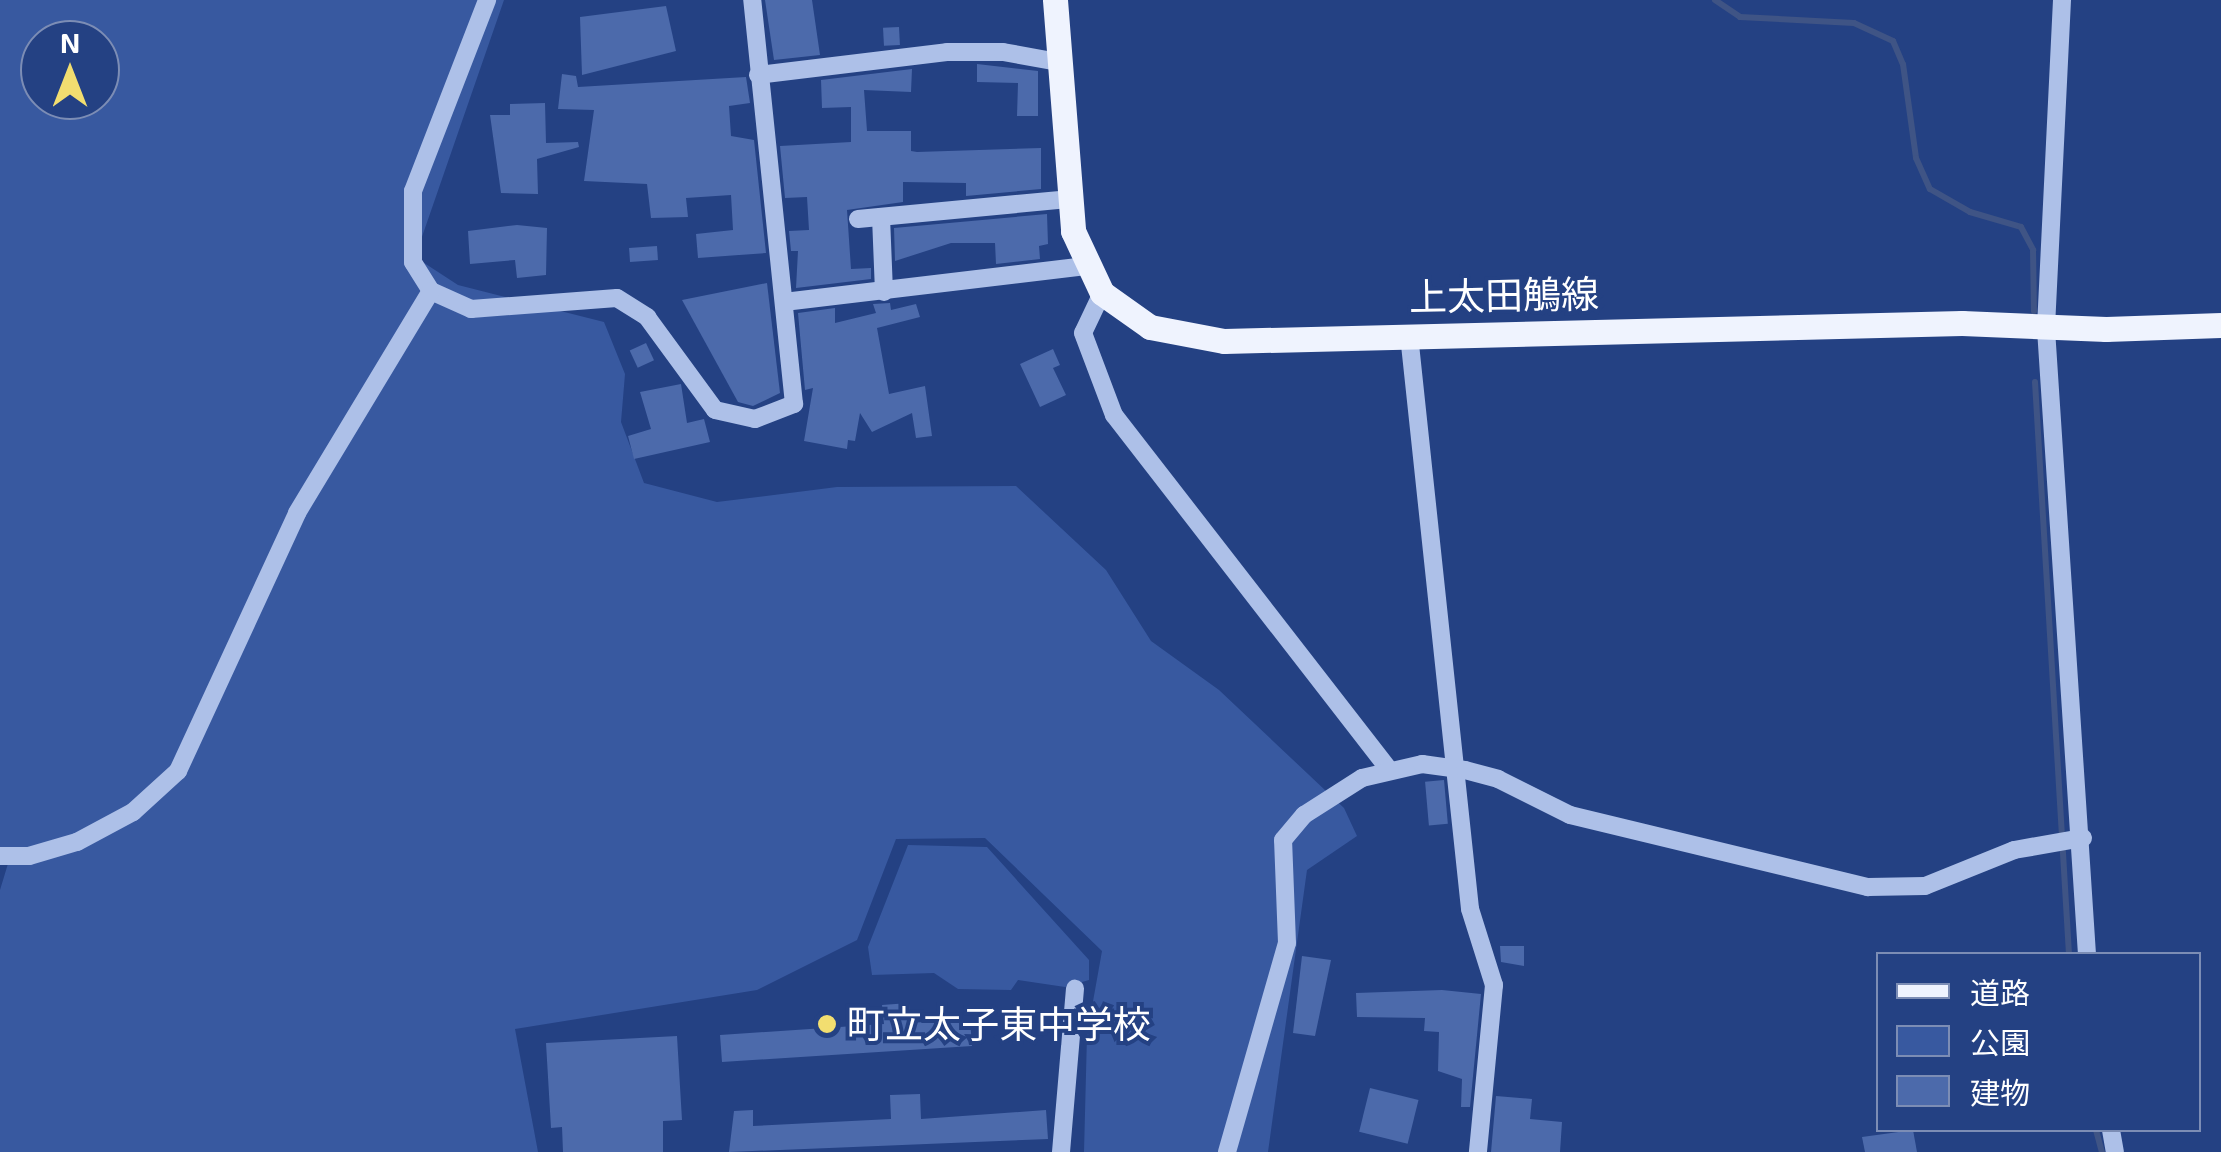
<!DOCTYPE html>
<html>
<head>
<meta charset="utf-8">
<style>
	body { margin:0 }
	#map { position:relative; width:2221px; height:1152px; overflow:hidden; background:#244183; font-family:"Exo 2","Noto Sans JP",sans-serif }
	div>[style] { position:absolute }
	[style*='--x'] { left:calc(var(--x)*1px); top:calc(var(--y)*1px); width:calc(var(--w)*1px); rotate:calc(var(--a)*1deg) }
	.green>* { inset:0; background:#3859a0 }
	.stream>* { height:6px; margin:-3px; padding:0 3px; transform-origin:3px; border-radius:3px; background:#3f5485 }
	.building>* { inset:0; background:#4c6aab; transform-origin:0 0 }
	.minor>* { height:18px; margin:-9px; padding:0 9px; transform-origin:9px; border-radius:9px; background:#adc0e8 }
	.major>* { height:25px; margin:-12.5px; padding:0 12.5px; transform-origin:12.5px; border-radius:12.5px; background:#eff3fe }
	.dots>* { width:28px; height:28px; translate:-50% -50%; box-sizing:border-box; border:5px solid #244183; border-radius:50% }
	span { translate:-50% -50%; white-space:nowrap; text-align:center; line-height:1.15; -webkit-text-stroke:8px #244183; paint-order:stroke }
	.street-label { font-size:38px; color:#fff }
	.poi-label { font-size:38px; color:#fff }
	.left { translate:0 -50%; text-align:left }
	.legend { position:absolute; left:1876px; top:952px; width:325px; height:180px; box-sizing:border-box; background:#244183; border:2px solid #7c8db5; margin:0; padding:12px 18px; list-style:none; font-size:30px; color:#fff }
	.legend li { display:flex; align-items:center; gap:20px; height:50px }
	.legend b { width:50px; border:2px solid #7c8db5 }
	.north { position:absolute; left:20px; top:20px; width:100px; height:100px; box-sizing:border-box; background:#244183; border:2px solid #7c8db5; border-radius:50%; rotate:0deg; font-size:28px; font-weight:700; line-height:40px; text-align:center; color:#fff }
	.north::after { content:''; display:block; margin:auto; width:35px; height:45px; background:#f2de70; clip-path:polygon(50% 0,100% 100%,50% 72%,0 100%) }
</style>
</head>
<body>
<div id="map">
	<div class="green">
		<div style="clip-path:polygon(evenodd,0 0,504px 0,415px 257px,458px 285px,604px 322px,625px 374px,621px 422px,644px 483px,717px 502px,837px 487px,1016px 486px,1106px 570px,1151px 641px,1219px 690px,1344px 808px,1357px 836px,1307px 870px,1268px 1152px,1084px 1152px,1087px 1035px,1102px 951px,985px 838px,896px 839px,857px 940px,757px 990px,515px 1029px,538px 1152px,0 1152px,0 890px,10px 857px,0 852px,0 0,40px 40px,100px 40px,100px 100px,40px 100px,40px 40px)"></div>
		<div style="clip-path:polygon(908px 845px,987px 847px,1089px 960px,1089px 980px,1065px 987px,1018px 980px,1011px 990px,958px 989px,934px 973px,872px 975px,868px 947px)"></div>
	</div>
	<div class="stream">
		<div style="--x:1715;--y:0;--w:30;--a:34"></div>
		<div style="--x:1740;--y:17;--w:114;--a:3"></div>
		<div style="--x:1854;--y:23;--w:43;--a:24.8"></div>
		<div style="--x:1893;--y:41;--w:25;--a:67"></div>
		<div style="--x:1903;--y:64;--w:95;--a:82.1"></div>
		<div style="--x:1916;--y:158;--w:34;--a:66"></div>
		<div style="--x:1930;--y:189;--w:46;--a:29.9"></div>
		<div style="--x:1970;--y:212;--w:53;--a:16.4"></div>
		<div style="--x:2021;--y:227;--w:26;--a:62"></div>
		<div style="--x:2033;--y:250;--w:61;--a:89.1"></div>
		<div style="--x:2035;--y:382;--w:573;--a:86.6"></div>
		<div style="--x:2096;--y:1130;--w:23;--a:75"></div>
	</div>
	<div class="building">
		<div style="clip-path:polygon(765px 0,812px 0,820px 55px,774px 60px)"></div>
		<div style="clip-path:polygon(666px 6px,676px 51px,582px 75px,580px 17px)"></div>
		<div style="left:899px;top:27px;width:18px;height:16px;rotate:87deg"></div>
		<div style="clip-path:polygon(977px 64px,1038px 71px,1038px 116px,1017px 116px,1018px 83px,977px 82px)"></div>
		<div style="clip-path:polygon(912px 69px,911px 92px,864px 90px,867px 131px,911px 131px,911px 151px,917px 152px,1041px 148px,1041px 189px,966px 196px,966px 183px,903px 182px,903px 202px,847px 210px,851px 269px,871px 268px,871px 279px,796px 288px,798px 251px,791px 251px,789px 231px,809px 230px,807px 197px,785px 198px,780px 146px,851px 142px,851px 107px,822px 108px,821px 80px)"></div>
		<div style="clip-path:polygon(562px 74px,576px 76px,578px 87px,746px 77px,750px 103px,729px 106px,731px 136px,754px 140px,766px 253px,698px 258px,696px 234px,733px 230px,731px 195px,686px 198px,688px 217px,651px 218px,647px 184px,584px 181px,594px 110px,558px 109px)"></div>
		<div style="clip-path:polygon(545px 103px,546px 143px,578px 142px,579px 147px,537px 159px,538px 194px,501px 193px,490px 115px,510px 115px,510px 104px)"></div>
		<div style="clip-path:polygon(1047px 214px,1048px 244px,1039px 246px,1040px 259px,996px 264px,995px 243px,951px 243px,895px 261px,894px 228px)"></div>
		<div style="clip-path:polygon(517px 225px,547px 228px,546px 275px,517px 278px,515px 260px,470px 264px,468px 231px)"></div>
		<div style="left:657px;top:246px;width:14px;height:28px;rotate:86deg"></div>
		<div style="clip-path:polygon(767px 283px,780px 393px,753px 406px,738px 402px,682px 300px)"></div>
		<div style="clip-path:polygon(890px 303px,891px 310px,916px 304px,920px 317px,877px 328px,889px 394px,925px 386px,932px 436px,916px 438px,912px 413px,872px 432px,860px 413px,855px 441px,848px 440px,847px 449px,804px 441px,813px 388px,805px 390px,798px 313px,835px 308px,835px 323px,876px 313px,873px 304px)"></div>
		<div style="left:646px;top:343px;width:19px;height:18px;rotate:65deg"></div>
		<div style="clip-path:polygon(1053px 349px,1060px 365px,1053px 368px,1066px 395px,1040px 407px,1020px 364px)"></div>
		<div style="clip-path:polygon(681px 384px,687px 423px,704px 419px,710px 442px,634px 459px,628px 436px,651px 429px,640px 392px)"></div>
		<div style="left:1444px;top:780px;width:44px;height:19px;rotate:85deg"></div>
		<div style="clip-path:polygon(1500px 946px,1524px 946px,1524px 966px,1501px 962px)"></div>
		<div style="clip-path:polygon(1302px 956px,1331px 960px,1315px 1036px,1293px 1033px)"></div>
		<div style="clip-path:polygon(1442px 990px,1481px 994px,1470px 1107px,1461px 1107px,1462px 1079px,1438px 1071px,1439px 1032px,1424px 1031px,1425px 1018px,1357px 1017px,1356px 993px)"></div>
		<div style="clip-path:polygon(909px 1003px,910px 1023px,970px 1019px,972px 1046px,722px 1062px,720px 1035px,884px 1024px,882px 1005px)"></div>
		<div style="clip-path:polygon(677px 1036px,682px 1120px,663px 1121px,663px 1152px,563px 1152px,562px 1127px,551px 1128px,546px 1043px)"></div>
		<div style="left:1370px;top:1088px;width:50px;height:45px;rotate:14deg"></div>
		<div style="clip-path:polygon(920px 1094px,921px 1119px,1046px 1110px,1048px 1139px,729px 1152px,734px 1111px,753px 1110px,753px 1126px,891px 1119px,890px 1095px)"></div>
		<div style="clip-path:polygon(1496px 1096px,1532px 1099px,1530px 1119px,1562px 1122px,1560px 1152px,1491px 1152px)"></div>
		<div style="clip-path:polygon(1913px 1130px,1917px 1152px,1865px 1152px,1862px 1137px)"></div>
	</div>
	<div class="minor">
		<div style="--x:2062;--y:0;--w:329;--a:92.8"></div>
		<div style="--x:2046;--y:329;--w:626;--a:86.25"></div>
		<div style="--x:758;--y:75;--w:190;--a:-6.9"></div>
		<div style="--x:947;--y:52;--w:56;--a:0"></div>
		<div style="--x:1003;--y:52;--w:56;--a:10.3"></div>
		<div style="--x:881;--y:217;--w:75;--a:87.7"></div>
		<div style="--x:858;--y:219;--w:211;--a:-5.4"></div>
		<div style="--x:431;--y:291;--w:44;--a:24.2"></div>
		<div style="--x:471;--y:309;--w:146;--a:-4.3"></div>
		<div style="--x:617;--y:298;--w:36;--a:32"></div>
		<div style="--x:647;--y:317;--w:115;--a:53.8"></div>
		<div style="--x:715;--y:410;--w:41;--a:12.7"></div>
		<div style="--x:755;--y:419;--w:42;--a:-21"></div>
		<div style="--x:794;--y:404;--w:406;--a:-95.9"></div>
		<div style="--x:431;--y:291;--w:34;--a:-122"></div>
		<div style="--x:413;--y:262;--w:71;--a:-90"></div>
		<div style="--x:413;--y:191;--w:205;--a:-68.8"></div>
		<div style="--x:1102;--y:293;--w:44;--a:115.4"></div>
		<div style="--x:1083;--y:333;--w:88;--a:69.3"></div>
		<div style="--x:1114;--y:415;--w:448;--a:52.2"></div>
		<div style="--x:784;--y:302;--w:302;--a:-6.8"></div>
		<div style="--x:1409;--y:335;--w:577;--a:83.93"></div>
		<div style="--x:1470;--y:909;--w:80;--a:72.5"></div>
		<div style="--x:1494;--y:985;--w:168;--a:95.5"></div>
		<div style="--x:0;--y:856;--w:29;--a:0"></div>
		<div style="--x:29;--y:856;--w:50;--a:-16.3"></div>
		<div style="--x:77;--y:842;--w:64;--a:-28.2"></div>
		<div style="--x:133;--y:812;--w:61;--a:-42.3"></div>
		<div style="--x:178;--y:771;--w:284;--a:-65.2"></div>
		<div style="--x:297;--y:513;--w:259;--a:-58.9"></div>
		<div style="--x:2111;--y:1130;--w:22;--a:80"></div>
		<div style="--x:1061;--y:1152;--w:164;--a:-85.1"></div>
		<div style="--x:1227;--y:1152;--w:217;--a:-74"></div>
		<div style="--x:1287;--y:943;--w:103;--a:-92.2"></div>
		<div style="--x:1283;--y:840;--w:33;--a:-50"></div>
		<div style="--x:1304;--y:815;--w:69;--a:-32.5"></div>
		<div style="--x:1362;--y:778;--w:62;--a:-13.1"></div>
		<div style="--x:1422;--y:764;--w:43;--a:7.9"></div>
		<div style="--x:1465;--y:770;--w:34;--a:15"></div>
		<div style="--x:1498;--y:779;--w:80;--a:26.6"></div>
		<div style="--x:1570;--y:815;--w:307;--a:13.6"></div>
		<div style="--x:1868;--y:887;--w:57;--a:-1"></div>
		<div style="--x:1925;--y:886;--w:96;--a:-22"></div>
		<div style="--x:2014;--y:850;--w:70;--a:-9.9"></div>
	</div>
	<div class="major">
		<div style="--x:1055;--y:0;--w:232;--a:85.5"></div>
		<div style="--x:1073;--y:231;--w:68;--a:64.9"></div>
		<div style="--x:1102;--y:293;--w:59;--a:35.3"></div>
		<div style="--x:1150;--y:327;--w:75;--a:10.7"></div>
		<div style="--x:1224;--y:341;--w:738;--a:-1.4"></div>
		<div style="--x:1962;--y:323;--w:144;--a:2.4"></div>
		<div style="--x:2106;--y:329;--w:115;--a:-2"></div>
	</div>
	<div class="dots">
		<div style="left:827px;top:1024px;background:#f2de70"></div>
	</div>
	<div class="street-label">
		<span style="left:1504px;top:295px;rotate:-1deg">上太田鵤線</span>
	</div>
	<div class="poi-label">
		<span class="left" style="left:847px;top:1024px">町立太子東中学校</span>
	</div>
	<ul class="legend">
	<li><b style="height:12px;background:#eff3fe"></b>道路</li>
	<li><b style="height:28px;background:#3859a0"></b>公園</li>
	<li><b style="height:28px;background:#4c6aab"></b>建物</li>
	</ul>
	<div class="north">N</div>
</div>
</body>
</html>
